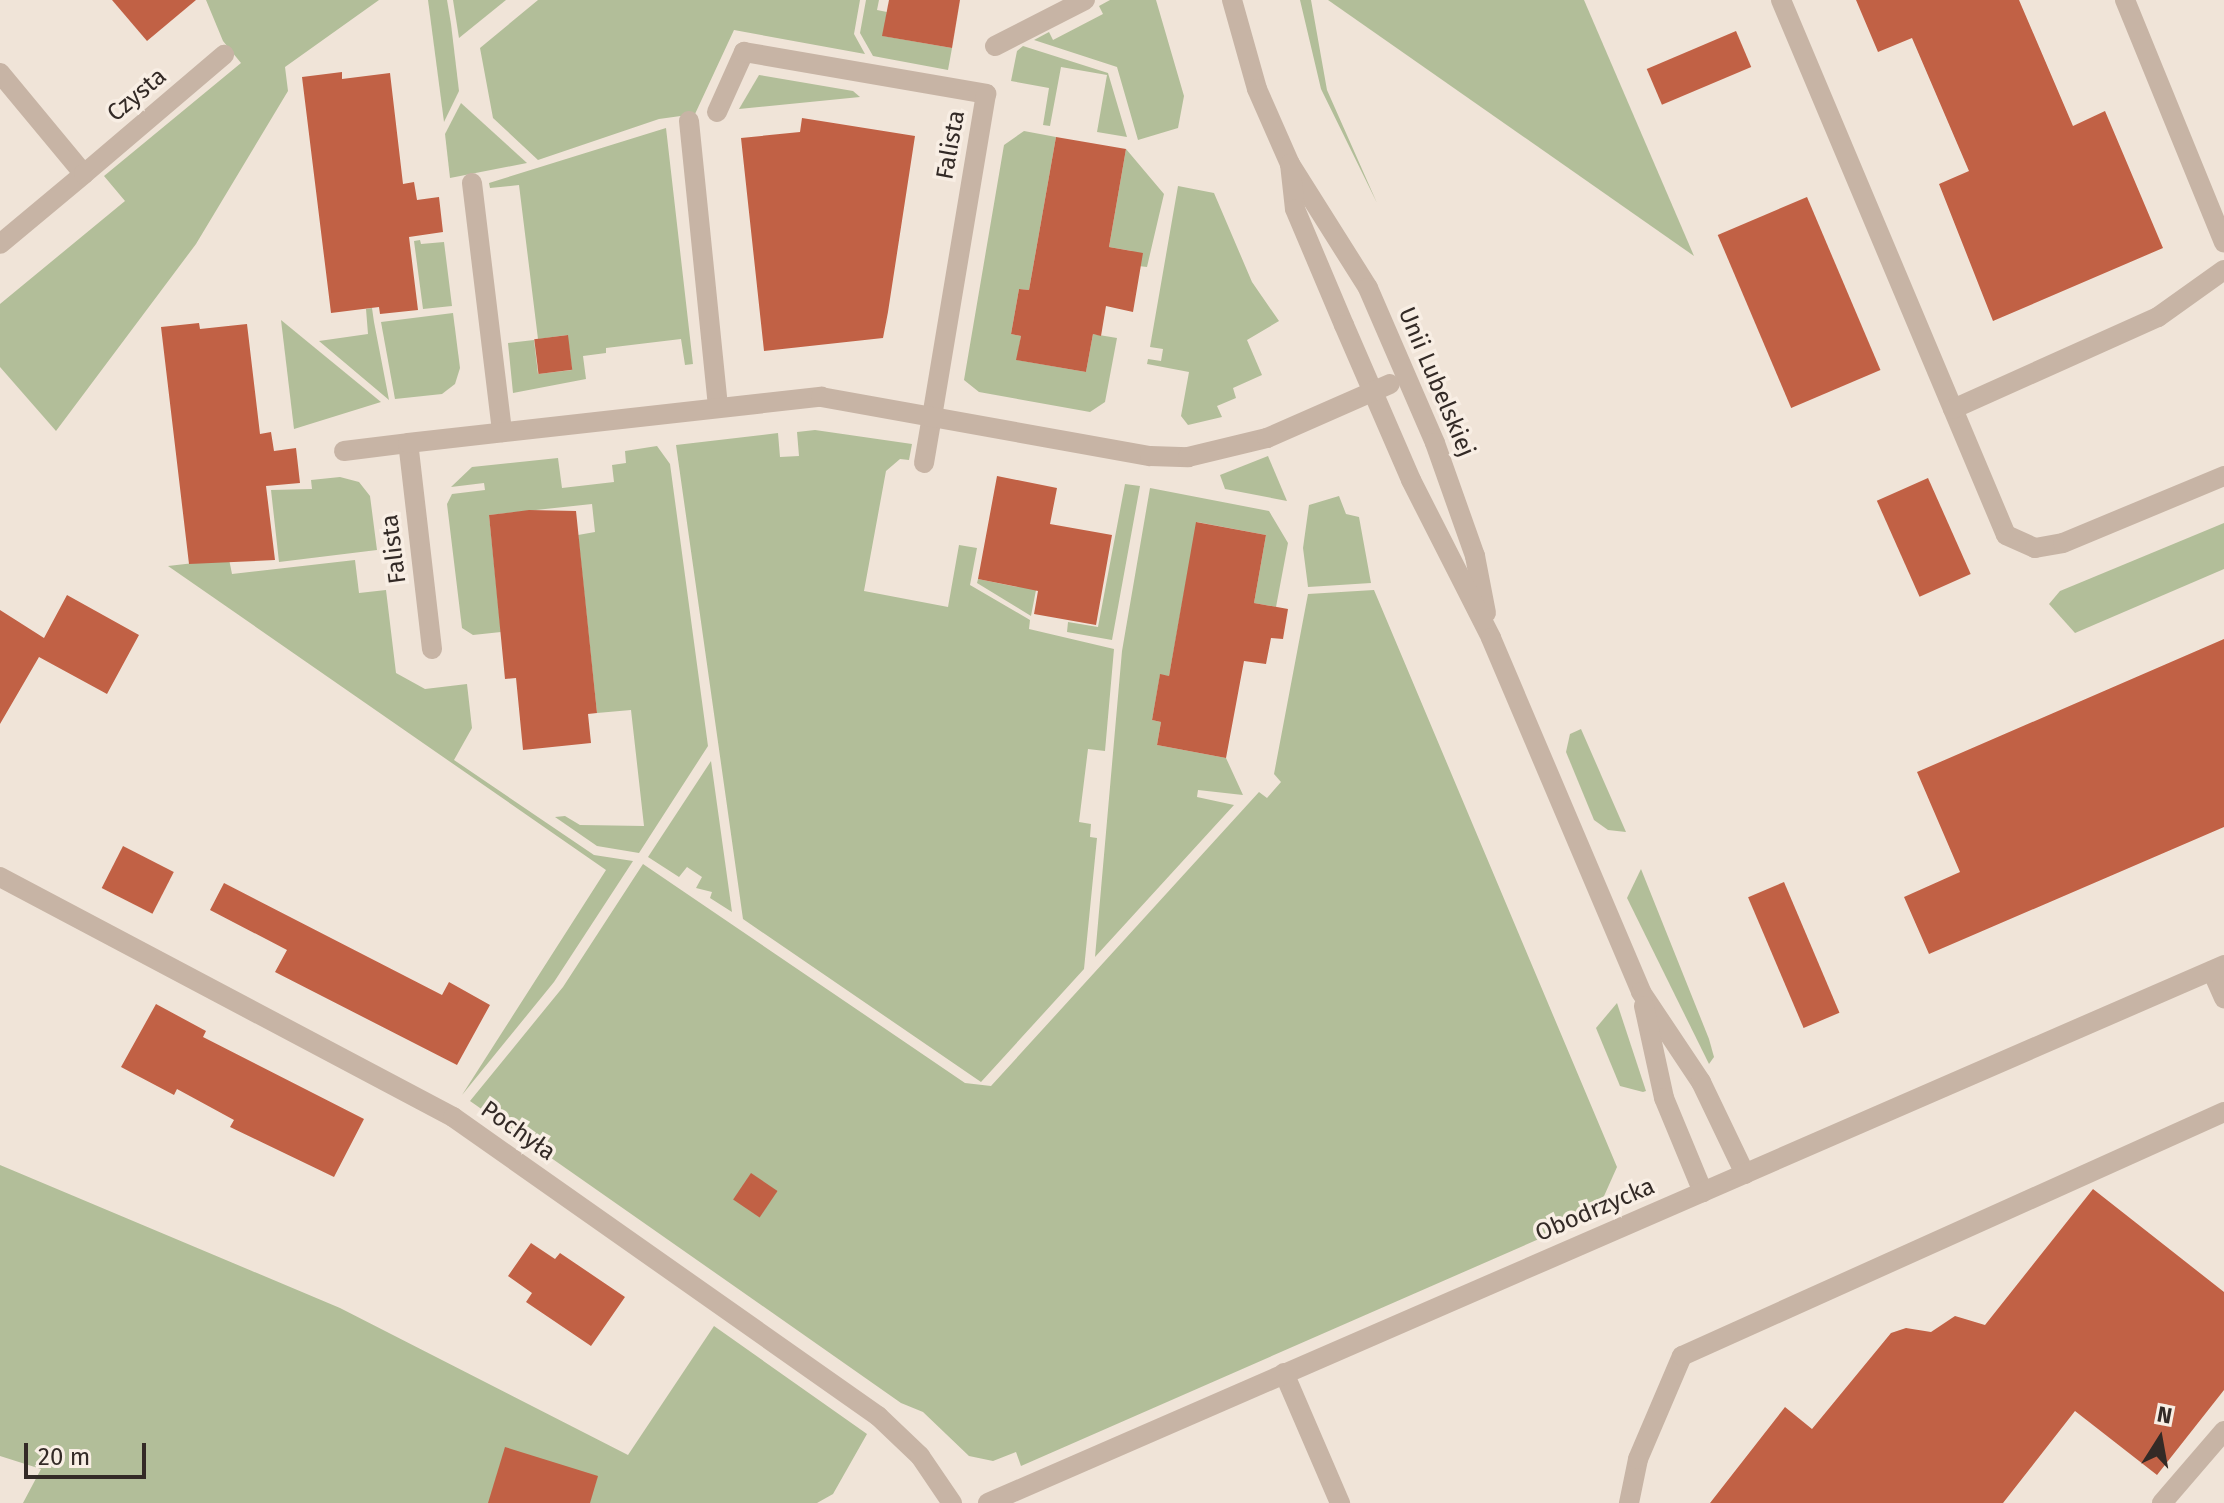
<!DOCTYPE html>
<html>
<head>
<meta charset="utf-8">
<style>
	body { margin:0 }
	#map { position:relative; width:2224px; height:1503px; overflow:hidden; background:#f0e4d8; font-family:"Fira Sans",sans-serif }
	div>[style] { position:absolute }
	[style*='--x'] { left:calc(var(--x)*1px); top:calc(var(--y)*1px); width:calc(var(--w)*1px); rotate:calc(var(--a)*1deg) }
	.green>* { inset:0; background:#b2be99 }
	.building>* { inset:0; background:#c16145; transform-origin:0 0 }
	.service>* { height:20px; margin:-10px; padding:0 10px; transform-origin:10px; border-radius:10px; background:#c7b4a5 }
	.minor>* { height:20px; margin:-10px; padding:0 10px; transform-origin:10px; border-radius:10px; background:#c7b4a5 }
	span { translate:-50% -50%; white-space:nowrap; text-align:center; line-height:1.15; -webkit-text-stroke:7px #f8eee4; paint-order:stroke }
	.street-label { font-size:24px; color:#332a26 }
	.north { position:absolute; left:2120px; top:1399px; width:80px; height:80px; -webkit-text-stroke:6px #f8eee4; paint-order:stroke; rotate:11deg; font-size:22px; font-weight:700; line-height:32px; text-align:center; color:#332a26 }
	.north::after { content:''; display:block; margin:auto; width:28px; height:36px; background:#332a26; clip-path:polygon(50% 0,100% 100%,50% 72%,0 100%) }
	.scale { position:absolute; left:24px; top:1443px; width:122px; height:36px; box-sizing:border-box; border:4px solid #332a26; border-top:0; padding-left:10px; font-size:24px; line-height:28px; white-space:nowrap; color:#332a26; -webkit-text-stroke:6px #f8eee4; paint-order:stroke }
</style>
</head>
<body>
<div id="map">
	<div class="green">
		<div style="clip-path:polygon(206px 0,379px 0,285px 67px,288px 91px,196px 244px,56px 431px,0 367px,0 304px,125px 201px,104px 176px,241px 63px,223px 41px)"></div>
		<div style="clip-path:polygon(428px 0,447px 0,451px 24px,459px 91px,444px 122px)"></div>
		<div style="clip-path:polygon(453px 0,506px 0,459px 38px)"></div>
		<div style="clip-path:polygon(538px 0,860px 0,854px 34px,865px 54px,734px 30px,695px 114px,659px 119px,538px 160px,493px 118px,480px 48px)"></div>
		<div style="clip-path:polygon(866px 0,879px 0,877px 10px,887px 12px,883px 36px,952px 48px,948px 70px,873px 56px,860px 33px)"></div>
		<div style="clip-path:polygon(1110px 0,1156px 0,1184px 96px,1178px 128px,1138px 140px,1117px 67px,1034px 40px,1049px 32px,1053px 40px,1103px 14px,1099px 6px)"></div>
		<div style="clip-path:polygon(1300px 0,1311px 0,1327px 90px,1377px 203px,1321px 89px)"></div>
		<div style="clip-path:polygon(1328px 0,1584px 0,1694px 256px)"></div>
		<div style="clip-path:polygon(1023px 46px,1108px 73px,1127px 137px,1097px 132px,1107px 75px,1061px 67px,1050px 126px,1043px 125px,1049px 88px,1011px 81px,1017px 51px)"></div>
		<div style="clip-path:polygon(759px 75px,853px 91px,860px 97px,739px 109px)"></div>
		<div style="clip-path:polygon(461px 103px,527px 163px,450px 178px,445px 134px)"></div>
		<div style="clip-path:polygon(666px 128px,693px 364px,685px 365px,681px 339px,606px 348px,606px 353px,583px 356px,586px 379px,513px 393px,508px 343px,534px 340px,538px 374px,572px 370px,567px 335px,538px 339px,519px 185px,490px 188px,489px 183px)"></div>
		<div style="clip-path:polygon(1024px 131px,1056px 137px,1029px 290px,1019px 289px,1011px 334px,1021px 336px,1017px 360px,1086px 372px,1093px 334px,1117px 338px,1105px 402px,1090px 412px,979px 392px,964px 380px,1004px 145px)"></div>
		<div style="clip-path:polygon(1126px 149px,1164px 194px,1147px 267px,1130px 265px,1132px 251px,1109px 247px)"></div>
		<div style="clip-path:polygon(1178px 186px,1214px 193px,1252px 282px,1279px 321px,1247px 340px,1262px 375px,1233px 388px,1236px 398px,1217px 406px,1222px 417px,1188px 425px,1181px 416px,1189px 372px,1147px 364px,1148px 359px,1161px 361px,1163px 349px,1150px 347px)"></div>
		<div style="clip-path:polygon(420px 240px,421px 244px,444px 242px,452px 306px,423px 309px,414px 241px)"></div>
		<div style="clip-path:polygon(372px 308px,374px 322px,389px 400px,319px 341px,368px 334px,366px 309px)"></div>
		<div style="clip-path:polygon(453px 313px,460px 368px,455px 384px,442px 394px,395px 399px,381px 322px)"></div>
		<div style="clip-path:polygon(281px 320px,381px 402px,294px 429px)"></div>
		<div style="clip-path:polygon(815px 430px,912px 444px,909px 460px,900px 459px,886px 471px,864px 591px,948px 607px,959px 545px,977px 548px,970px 585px,1030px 620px,1029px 629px,1114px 649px,1105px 751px,1088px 749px,1079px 822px,1091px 824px,1090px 837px,1097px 838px,1084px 969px,981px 1082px,743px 919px,676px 445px,778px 433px,780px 457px,799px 456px,797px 432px)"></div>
		<div style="clip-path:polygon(657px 446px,670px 464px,708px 746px,639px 853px,597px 846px,555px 817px,565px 816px,580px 825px,644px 826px,631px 710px,597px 713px,578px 535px,595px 532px,592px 504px,489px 515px,501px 632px,473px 635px,462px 628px,447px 504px,452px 494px,485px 490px,484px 483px,451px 487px,472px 467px,558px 458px,562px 488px,614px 482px,612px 465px,626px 463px,625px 451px)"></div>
		<div style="clip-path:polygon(1268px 456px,1287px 501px,1225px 489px,1220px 475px)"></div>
		<div style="clip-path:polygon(340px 477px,359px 482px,370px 496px,377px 550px,279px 562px,271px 490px,312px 489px,311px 480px)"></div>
		<div style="clip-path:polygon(1125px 484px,1140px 486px,1112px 640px,1067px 632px,1068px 622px,1098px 627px)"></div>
		<div style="clip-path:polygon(1150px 488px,1269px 511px,1288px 543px,1276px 607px,1254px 603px,1266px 535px,1197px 522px,1169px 676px,1160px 675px,1152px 720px,1161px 722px,1157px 745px,1226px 758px,1243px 795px,1198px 790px,1197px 797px,1234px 805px,1095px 957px,1122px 651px)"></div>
		<div style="clip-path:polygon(1339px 496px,1346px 514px,1359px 517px,1371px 583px,1308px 587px,1303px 548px,1309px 505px)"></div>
		<div style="clip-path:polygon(2224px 523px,2224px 569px,2075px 633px,2049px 604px,2060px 591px)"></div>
		<div style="clip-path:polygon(1023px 554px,1036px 590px,1031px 616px,977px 583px,978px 579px,1017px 587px)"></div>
		<div style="clip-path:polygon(229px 559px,232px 574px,355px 560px,359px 593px,386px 590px,396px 673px,425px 689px,467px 684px,472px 728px,454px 760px,594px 855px,633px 861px,554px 982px,462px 1095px,606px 870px,168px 566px)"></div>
		<div style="clip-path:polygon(1374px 590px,1617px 1167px,1596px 1214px,1021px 1466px,1016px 1452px,993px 1461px,969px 1456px,923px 1412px,901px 1403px,470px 1101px,563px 987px,643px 864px,965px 1083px,991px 1086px,1259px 792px,1267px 798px,1281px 782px,1274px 774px,1308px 594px)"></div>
		<div style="clip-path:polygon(1581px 729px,1626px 832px,1608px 830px,1594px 820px,1566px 752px,1570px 734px)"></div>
		<div style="clip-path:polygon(711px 761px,732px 912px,710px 898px,712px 892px,696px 888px,702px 877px,687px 867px,679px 877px,648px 857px)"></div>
		<div style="clip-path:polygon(1641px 869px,1709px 1039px,1714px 1057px,1709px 1064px,1627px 898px)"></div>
		<div style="clip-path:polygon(1617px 1003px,1646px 1091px,1643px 1092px,1620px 1086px,1596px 1028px)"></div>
		<div style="clip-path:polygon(0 1165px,340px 1308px,628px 1455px,714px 1326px,867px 1434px,833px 1494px,817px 1503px,23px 1503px,41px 1469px,0 1456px)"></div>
	</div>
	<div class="building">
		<div style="clip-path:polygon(112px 0,196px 0,147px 41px)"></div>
		<div style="clip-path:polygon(889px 0,960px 0,952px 48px,882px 36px)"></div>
		<div style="clip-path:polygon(1856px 0,2019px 0,2073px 126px,2105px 111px,2163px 248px,1993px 321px,1939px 184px,1969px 171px,1912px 38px,1878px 52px)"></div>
		<div style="left:1736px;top:31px;width:39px;height:97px;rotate:67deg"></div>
		<div style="clip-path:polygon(342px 72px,342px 79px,390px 73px,403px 184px,414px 182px,417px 200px,439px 197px,443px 232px,409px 237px,418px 310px,380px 314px,379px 307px,331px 313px,302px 77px)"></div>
		<div style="clip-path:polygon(802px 118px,915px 136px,888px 312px,883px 338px,764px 351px,741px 138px,800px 132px)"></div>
		<div style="clip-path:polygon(1056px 137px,1126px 149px,1109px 247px,1143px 253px,1133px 312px,1106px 306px,1101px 336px,1093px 334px,1086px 372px,1016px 360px,1021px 336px,1011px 334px,1019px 289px,1029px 290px)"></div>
		<div style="left:1807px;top:197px;width:188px;height:97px;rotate:67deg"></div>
		<div style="clip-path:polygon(199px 323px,200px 329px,247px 324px,260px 434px,271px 432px,274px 451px,296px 448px,300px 483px,266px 486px,275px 560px,189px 564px,161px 327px)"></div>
		<div style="left:568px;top:335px;width:35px;height:34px;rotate:83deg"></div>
		<div style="clip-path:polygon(997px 476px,1057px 488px,1050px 524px,1112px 535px,1096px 625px,1034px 614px,1038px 591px,978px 579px)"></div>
		<div style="left:1928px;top:478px;width:105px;height:56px;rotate:66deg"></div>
		<div style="clip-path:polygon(529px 510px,576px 511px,597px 713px,588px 714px,591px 743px,523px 750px,516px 678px,505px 679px,489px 515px)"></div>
		<div style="clip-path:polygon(1196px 522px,1266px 535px,1254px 603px,1288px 609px,1283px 639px,1271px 638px,1266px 664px,1244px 661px,1226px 758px,1157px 745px,1161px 722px,1152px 720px,1160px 674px,1169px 676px)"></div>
		<div style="clip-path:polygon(67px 595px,139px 635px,107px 694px,39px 657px,0 724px,0 610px,44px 638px)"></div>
		<div style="clip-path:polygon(2224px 639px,2224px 827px,1929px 954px,1904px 897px,1960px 872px,1917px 772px)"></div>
		<div style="left:123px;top:846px;width:57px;height:47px;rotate:27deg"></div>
		<div style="left:1784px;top:882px;width:142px;height:39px;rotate:67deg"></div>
		<div style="clip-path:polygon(224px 883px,442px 995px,449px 982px,490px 1005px,457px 1065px,275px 972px,287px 950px,210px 910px)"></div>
		<div style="clip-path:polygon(156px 1004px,206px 1031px,203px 1037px,364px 1119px,334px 1177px,230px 1127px,234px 1120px,177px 1089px,174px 1095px,121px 1067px)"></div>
		<div style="left:751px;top:1173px;width:32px;height:32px;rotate:34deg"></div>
		<div style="clip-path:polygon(2093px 1189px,2224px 1292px,2224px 1390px,2157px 1475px,2075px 1411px,2003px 1503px,1710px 1503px,1785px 1407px,1812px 1429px,1891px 1333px,1906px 1328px,1931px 1332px,1955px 1316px,1985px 1325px)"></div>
		<div style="clip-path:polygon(531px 1243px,555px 1259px,560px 1253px,625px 1297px,591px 1346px,526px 1302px,532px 1293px,508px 1276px)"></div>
		<div style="clip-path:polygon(505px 1447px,598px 1476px,590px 1503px,488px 1503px)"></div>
	</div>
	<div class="service">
		<div style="--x:1781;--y:0;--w:580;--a:67.19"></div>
		<div style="--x:2006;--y:535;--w:32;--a:24"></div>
		<div style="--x:2035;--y:548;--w:28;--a:-10"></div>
		<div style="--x:2063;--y:543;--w:174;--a:-22.6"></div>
		<div style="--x:2125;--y:0;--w:262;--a:67.8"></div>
		<div style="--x:995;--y:46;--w:101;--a:-27.1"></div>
		<div style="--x:1953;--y:409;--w:225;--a:-24.2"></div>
		<div style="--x:2158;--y:317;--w:81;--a:-35.5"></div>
		<div style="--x:924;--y:463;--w:48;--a:-80.3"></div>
		<div style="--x:2212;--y:971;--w:30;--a:66"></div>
		<div style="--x:1284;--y:1373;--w:142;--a:66.7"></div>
		<div style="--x:1629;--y:1503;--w:45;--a:-78.4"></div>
		<div style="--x:1638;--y:1459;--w:112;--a:-66.9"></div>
		<div style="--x:1682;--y:1356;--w:594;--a:-24.24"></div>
		<div style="--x:2162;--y:1503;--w:95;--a:-49.3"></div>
	</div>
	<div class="minor">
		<div style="--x:1232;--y:0;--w:92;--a:74.3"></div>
		<div style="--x:1257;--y:89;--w:82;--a:66.3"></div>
		<div style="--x:1290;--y:164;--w:146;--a:57.8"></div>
		<div style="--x:1368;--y:288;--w:169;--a:66.6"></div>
		<div style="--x:1435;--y:443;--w:120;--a:70.5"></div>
		<div style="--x:1475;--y:556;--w:58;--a:79.1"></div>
		<div style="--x:0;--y:73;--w:131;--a:50.3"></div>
		<div style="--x:84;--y:174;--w:109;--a:140.2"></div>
		<div style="--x:717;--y:112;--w:66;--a:-65.8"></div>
		<div style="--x:744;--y:52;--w:246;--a:9.8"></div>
		<div style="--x:986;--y:94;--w:326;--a:99.5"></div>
		<div style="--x:689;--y:121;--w:288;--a:84.2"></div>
		<div style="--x:1290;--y:164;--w:45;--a:83.7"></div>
		<div style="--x:1295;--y:209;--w:126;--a:67.1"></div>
		<div style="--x:1344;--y:325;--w:169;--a:66.6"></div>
		<div style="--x:1411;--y:480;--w:177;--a:63.1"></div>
		<div style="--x:1491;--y:638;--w:384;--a:67"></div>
		<div style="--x:1641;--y:992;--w:108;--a:56.3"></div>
		<div style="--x:1701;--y:1082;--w:102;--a:64.4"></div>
		<div style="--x:84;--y:174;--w:184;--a:-40.4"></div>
		<div style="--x:472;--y:183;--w:251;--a:83.1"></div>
		<div style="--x:344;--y:451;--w:64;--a:-7.1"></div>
		<div style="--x:432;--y:649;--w:207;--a:-96.6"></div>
		<div style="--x:408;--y:443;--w:416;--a:-6.4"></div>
		<div style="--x:821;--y:397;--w:334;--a:10.2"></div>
		<div style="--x:1150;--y:456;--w:38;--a:2"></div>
		<div style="--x:1188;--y:457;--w:81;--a:-13.5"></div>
		<div style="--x:1267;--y:438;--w:134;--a:-23.7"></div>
		<div style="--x:0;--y:877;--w:513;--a:27.91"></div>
		<div style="--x:453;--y:1117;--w:520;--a:35.13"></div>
		<div style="--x:878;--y:1416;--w:58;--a:43.6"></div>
		<div style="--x:920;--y:1456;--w:57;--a:55.8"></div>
		<div style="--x:1644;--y:1006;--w:94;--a:77.7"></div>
		<div style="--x:1664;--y:1098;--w:102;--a:67.5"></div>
		<div style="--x:988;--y:1503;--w:1348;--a:-23.52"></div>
	</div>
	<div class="street-label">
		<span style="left:137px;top:95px;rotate:-40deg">Czysta</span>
		<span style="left:951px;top:145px;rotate:-80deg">Falista</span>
		<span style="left:1436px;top:382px;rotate:67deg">Unii Lubelskiej</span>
		<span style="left:394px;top:549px;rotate:-97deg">Falista</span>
		<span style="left:518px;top:1131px;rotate:35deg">Pochyła</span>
		<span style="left:1595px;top:1210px;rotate:-23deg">Obodrzycka</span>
	</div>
	<div class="north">N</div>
	<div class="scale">20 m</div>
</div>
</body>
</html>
